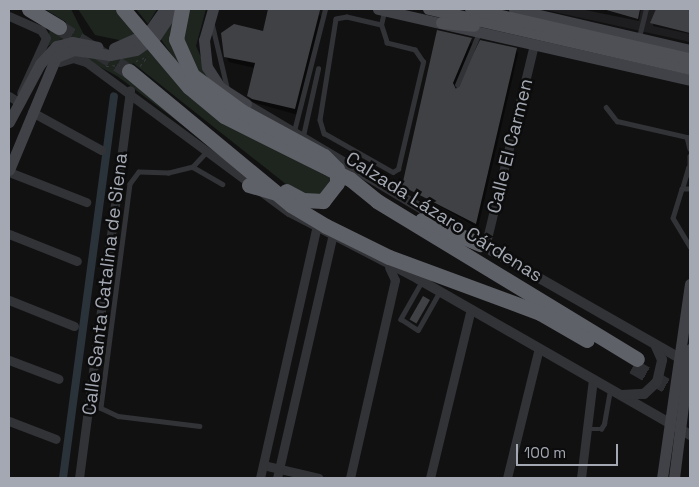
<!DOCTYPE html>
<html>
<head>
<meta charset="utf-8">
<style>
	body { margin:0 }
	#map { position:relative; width:699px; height:487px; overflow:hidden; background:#111112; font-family:"Space Grotesk",sans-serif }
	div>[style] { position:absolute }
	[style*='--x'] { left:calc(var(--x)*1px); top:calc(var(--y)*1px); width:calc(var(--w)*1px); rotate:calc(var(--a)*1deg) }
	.built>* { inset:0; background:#1d1d1f }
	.green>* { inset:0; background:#1e251f }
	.shadow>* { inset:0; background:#0007 }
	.canal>* { height:8px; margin:-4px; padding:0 4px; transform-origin:4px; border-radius:4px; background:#2b333a }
	.building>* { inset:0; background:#404145; transform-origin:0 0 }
	.motorway-tunnel>* { height:15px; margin-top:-7.5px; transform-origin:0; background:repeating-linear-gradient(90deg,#2e2f32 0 15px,transparent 0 23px) }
	.path>* { height:1px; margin-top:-0.5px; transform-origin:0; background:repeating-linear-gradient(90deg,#383a3e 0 2.5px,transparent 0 6.5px) }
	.service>* { height:4.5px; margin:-2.25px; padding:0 2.25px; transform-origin:2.25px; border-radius:2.25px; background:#323337 }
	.minor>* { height:9px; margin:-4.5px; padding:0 4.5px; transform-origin:4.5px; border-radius:4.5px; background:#323337 }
	.tertiary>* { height:10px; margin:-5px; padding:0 5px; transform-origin:5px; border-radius:5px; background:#323337 }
	.secondary>* { height:11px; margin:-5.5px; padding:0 5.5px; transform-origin:5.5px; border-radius:5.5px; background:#414247 }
	.primary>* { height:12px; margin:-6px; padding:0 6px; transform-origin:6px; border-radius:6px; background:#4f5056 }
	.motorway>* { height:15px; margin:-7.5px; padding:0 7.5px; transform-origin:7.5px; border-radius:7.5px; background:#5f6168 }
	span { translate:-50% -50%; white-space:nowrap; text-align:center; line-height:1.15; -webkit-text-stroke:5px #0c0c0d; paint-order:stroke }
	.street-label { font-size:19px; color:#a3a8b2 }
	.frame { position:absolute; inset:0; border:10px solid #a3a8b2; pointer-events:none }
	.scale { position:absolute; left:516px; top:444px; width:102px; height:22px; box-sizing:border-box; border:2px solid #a3a8b2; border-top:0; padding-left:6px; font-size:15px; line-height:18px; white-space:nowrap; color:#a3a8b2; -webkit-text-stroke:4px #0c0c0d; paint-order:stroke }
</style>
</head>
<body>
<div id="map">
	<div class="built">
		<div style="clip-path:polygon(541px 9px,690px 9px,690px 42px)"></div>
	</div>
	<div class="green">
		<div style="clip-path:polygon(45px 9px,71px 9px,86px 39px,65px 37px,46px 47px,50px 29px,59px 33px,66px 22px)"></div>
		<div style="clip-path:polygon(78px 9px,116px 9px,137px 34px,124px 41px,95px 35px)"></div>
		<div style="clip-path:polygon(136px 9px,157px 9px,148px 24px)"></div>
		<div style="clip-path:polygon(184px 9px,206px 9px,196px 46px,214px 87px,200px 77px,183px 55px)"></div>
		<div style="clip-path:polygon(174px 15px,173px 48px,191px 76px,221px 101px,326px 159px,332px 164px,334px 177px,325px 194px,301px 196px,133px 63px,125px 75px,235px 164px,117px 76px,74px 53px,117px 60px,149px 49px,186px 92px,222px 121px,326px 176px,330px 166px,224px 110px,192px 84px,160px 38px)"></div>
	</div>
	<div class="shadow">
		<div style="clip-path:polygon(269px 9px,311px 9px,322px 17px,298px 115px,252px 102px,248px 96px,255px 68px,229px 62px,226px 56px,264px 32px)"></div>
		<div style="clip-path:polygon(580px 9px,641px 9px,639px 21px)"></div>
		<div style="clip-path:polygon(656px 9px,690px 9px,690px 34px,653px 26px)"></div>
		<div style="clip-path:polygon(438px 32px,474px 44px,456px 91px,516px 49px,518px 54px,478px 228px,404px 186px)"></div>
	</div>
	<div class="canal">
		<div style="--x:63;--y:478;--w:385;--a:-82.4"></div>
	</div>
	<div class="building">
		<div style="clip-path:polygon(268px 9px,320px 10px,295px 109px,252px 99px,247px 96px,255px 63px,224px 57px,221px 33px,234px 24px,263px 31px)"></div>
		<div style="clip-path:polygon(603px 9px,640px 9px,638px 19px)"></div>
		<div style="clip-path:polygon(656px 9px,690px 9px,690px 33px,650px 23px)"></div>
		<div style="clip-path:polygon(437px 30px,472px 38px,453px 83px,456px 89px,480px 40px,517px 48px,476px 224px,402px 186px)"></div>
		<div style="left:423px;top:296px;width:8px;height:27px;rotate:30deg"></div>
	</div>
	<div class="motorway-tunnel">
		<div style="--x:59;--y:27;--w:83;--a:32.2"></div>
		<div style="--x:633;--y:366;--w:66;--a:30.1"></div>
	</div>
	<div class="path">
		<div style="--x:136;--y:61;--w:11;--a:-22"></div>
		<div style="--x:106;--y:66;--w:14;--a:-4"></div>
		<div style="--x:140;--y:66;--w:13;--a:-51"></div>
	</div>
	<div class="service">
		<div style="--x:212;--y:23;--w:66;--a:76.8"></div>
		<div style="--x:381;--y:25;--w:35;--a:-167"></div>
		<div style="--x:347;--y:17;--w:11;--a:170"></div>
		<div style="--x:336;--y:19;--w:102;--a:99"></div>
		<div style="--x:320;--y:120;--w:14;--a:73"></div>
		<div style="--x:324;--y:133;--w:79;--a:29.5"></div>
		<div style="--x:393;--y:172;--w:6;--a:-31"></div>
		<div style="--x:398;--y:169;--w:110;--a:-76.8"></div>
		<div style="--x:423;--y:62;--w:14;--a:-124"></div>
		<div style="--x:415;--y:50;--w:29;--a:-166"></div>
		<div style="--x:387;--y:43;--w:19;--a:-108"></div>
		<div style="--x:381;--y:25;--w:13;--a:-77"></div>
		<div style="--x:639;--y:37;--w:29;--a:-76"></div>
		<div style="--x:457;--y:85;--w:56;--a:-67.1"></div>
		<div style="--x:606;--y:107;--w:18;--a:52"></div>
		<div style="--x:617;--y:121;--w:72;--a:12.9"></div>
		<div style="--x:687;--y:137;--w:12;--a:76"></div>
		<div style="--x:294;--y:131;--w:126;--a:-75.7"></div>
		<div style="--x:303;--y:136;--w:69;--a:-77.4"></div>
		<div style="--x:207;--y:152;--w:21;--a:133"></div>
		<div style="--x:193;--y:167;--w:34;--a:30"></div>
		<div style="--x:690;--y:156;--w:19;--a:90"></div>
		<div style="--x:193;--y:167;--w:25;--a:166"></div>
		<div style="--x:169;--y:173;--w:30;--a:-178"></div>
		<div style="--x:139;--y:172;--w:15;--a:127"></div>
		<div style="--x:130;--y:184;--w:226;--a:97.4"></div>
		<div style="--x:101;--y:408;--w:19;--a:25"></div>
		<div style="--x:118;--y:416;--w:82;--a:7"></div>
		<div style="--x:682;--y:189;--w:22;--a:-74"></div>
		<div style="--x:690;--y:189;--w:8;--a:180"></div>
		<div style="--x:682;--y:189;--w:30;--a:107"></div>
		<div style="--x:673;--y:218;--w:33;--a:59"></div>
		<div style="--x:422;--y:282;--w:43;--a:119.6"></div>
		<div style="--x:401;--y:319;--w:20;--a:33"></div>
		<div style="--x:418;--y:330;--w:45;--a:-60.6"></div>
		<div style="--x:587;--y:429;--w:14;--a:0"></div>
		<div style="--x:601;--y:429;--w:6;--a:-59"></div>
		<div style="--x:604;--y:424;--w:35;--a:-80"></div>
	</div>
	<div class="minor">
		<div style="--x:9;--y:16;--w:35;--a:24"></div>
		<div style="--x:41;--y:30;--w:9;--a:58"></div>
		<div style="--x:46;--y:38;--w:60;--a:114.4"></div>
		<div style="--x:60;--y:62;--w:14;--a:-17"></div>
		<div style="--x:73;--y:58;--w:14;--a:17"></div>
		<div style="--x:86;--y:62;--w:252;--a:36.5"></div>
		<div style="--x:289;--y:212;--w:145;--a:27.4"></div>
		<div style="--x:9;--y:96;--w:9;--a:32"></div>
		<div style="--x:32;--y:112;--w:79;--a:28.8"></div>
		<div style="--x:9;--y:172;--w:83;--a:21.3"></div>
		<div style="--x:9;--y:234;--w:73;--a:21.7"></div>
		<div style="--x:485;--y:247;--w:209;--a:-76.4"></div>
		<div style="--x:9;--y:300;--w:70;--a:21.8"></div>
		<div style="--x:9;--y:360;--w:53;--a:20.8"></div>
		<div style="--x:9;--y:421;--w:50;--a:21"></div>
		<div style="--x:263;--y:465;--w:57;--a:13.1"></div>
		<div style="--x:79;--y:478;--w:391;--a:-82.5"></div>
		<div style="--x:260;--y:478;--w:255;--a:-77.3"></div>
		<div style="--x:277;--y:478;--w:246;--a:-77.1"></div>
		<div style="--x:350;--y:478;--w:203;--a:-77.2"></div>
		<div style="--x:395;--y:280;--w:14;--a:-115"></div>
		<div style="--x:430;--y:478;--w:174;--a:-76.4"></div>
		<div style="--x:507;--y:478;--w:134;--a:-76.2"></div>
		<div style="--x:581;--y:478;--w:100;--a:-83.1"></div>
	</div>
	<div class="tertiary">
		<div style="--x:246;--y:104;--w:239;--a:30.8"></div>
		<div style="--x:476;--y:242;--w:241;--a:29.7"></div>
		<div style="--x:418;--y:279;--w:314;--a:29.8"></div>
		<div style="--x:622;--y:395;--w:22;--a:-3"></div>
		<div style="--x:644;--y:394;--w:18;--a:-43"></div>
		<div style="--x:657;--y:382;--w:23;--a:-77"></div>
		<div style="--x:662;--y:360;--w:17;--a:-114"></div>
	</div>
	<div class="secondary">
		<div style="--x:213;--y:9;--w:32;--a:106"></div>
		<div style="--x:204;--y:40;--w:27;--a:84"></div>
		<div style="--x:207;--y:67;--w:24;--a:57"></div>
		<div style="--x:220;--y:87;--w:31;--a:33"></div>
		<div style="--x:378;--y:9;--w:320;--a:12.8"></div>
		<div style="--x:514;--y:9;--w:181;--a:13.1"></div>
		<div style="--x:114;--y:48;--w:37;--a:-24"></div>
		<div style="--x:148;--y:33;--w:29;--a:-55"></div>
		<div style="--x:9;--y:122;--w:66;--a:-61.9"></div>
		<div style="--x:40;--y:64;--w:24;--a:-48"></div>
		<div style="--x:56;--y:46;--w:16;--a:-14"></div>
		<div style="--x:72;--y:42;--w:26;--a:11"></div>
		<div style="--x:9;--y:170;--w:122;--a:-67.4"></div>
		<div style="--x:56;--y:57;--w:19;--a:-21"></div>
		<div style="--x:74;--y:50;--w:36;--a:8"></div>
		<div style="--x:110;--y:55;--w:26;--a:-11"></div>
		<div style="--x:136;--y:50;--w:24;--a:-35"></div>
		<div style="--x:156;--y:36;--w:32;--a:-56"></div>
		<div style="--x:662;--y:478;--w:196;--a:-81.8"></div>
		<div style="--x:674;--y:478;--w:130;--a:-82.9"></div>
	</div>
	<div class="primary">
		<div style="--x:429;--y:9;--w:268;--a:12.9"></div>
		<div style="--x:471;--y:9;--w:225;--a:12.9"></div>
		<div style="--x:442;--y:23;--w:32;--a:5"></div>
	</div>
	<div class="motorway">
		<div style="--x:29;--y:9;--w:35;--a:31"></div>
		<div style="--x:123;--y:9;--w:102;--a:49.8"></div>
		<div style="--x:189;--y:87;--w:45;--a:39.6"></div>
		<div style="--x:224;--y:116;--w:141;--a:26.6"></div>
		<div style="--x:350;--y:179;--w:35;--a:39"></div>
		<div style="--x:377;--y:201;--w:304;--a:31.3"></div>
		<div style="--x:182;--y:9;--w:31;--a:101"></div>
		<div style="--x:176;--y:39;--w:39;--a:66"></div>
		<div style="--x:192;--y:75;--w:61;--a:36.3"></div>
		<div style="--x:241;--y:111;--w:94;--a:28.5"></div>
		<div style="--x:324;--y:156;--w:18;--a:45"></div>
		<div style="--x:337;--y:169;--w:14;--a:90"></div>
		<div style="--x:337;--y:183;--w:23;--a:128"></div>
		<div style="--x:323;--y:201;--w:20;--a:-177"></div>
		<div style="--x:303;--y:200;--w:19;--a:-152"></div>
		<div style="--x:129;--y:71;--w:210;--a:39.6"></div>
		<div style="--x:291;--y:205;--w:41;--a:31"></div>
		<div style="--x:326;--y:226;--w:70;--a:26.2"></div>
		<div style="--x:389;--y:257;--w:161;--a:20.3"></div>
		<div style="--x:540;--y:313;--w:54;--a:29.9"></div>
		<div style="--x:249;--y:185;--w:26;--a:16"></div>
		<div style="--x:422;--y:220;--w:63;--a:22.5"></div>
	</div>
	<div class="street-label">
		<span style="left:510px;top:146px;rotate:-76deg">Calle El Carmen</span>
		<span style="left:444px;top:217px;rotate:32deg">Calzada Lázaro Cárdenas</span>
		<span style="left:105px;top:284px;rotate:-83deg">Calle Santa Catalina de Siena</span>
	</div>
	<div class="frame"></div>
	<div class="scale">100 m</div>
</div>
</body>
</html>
